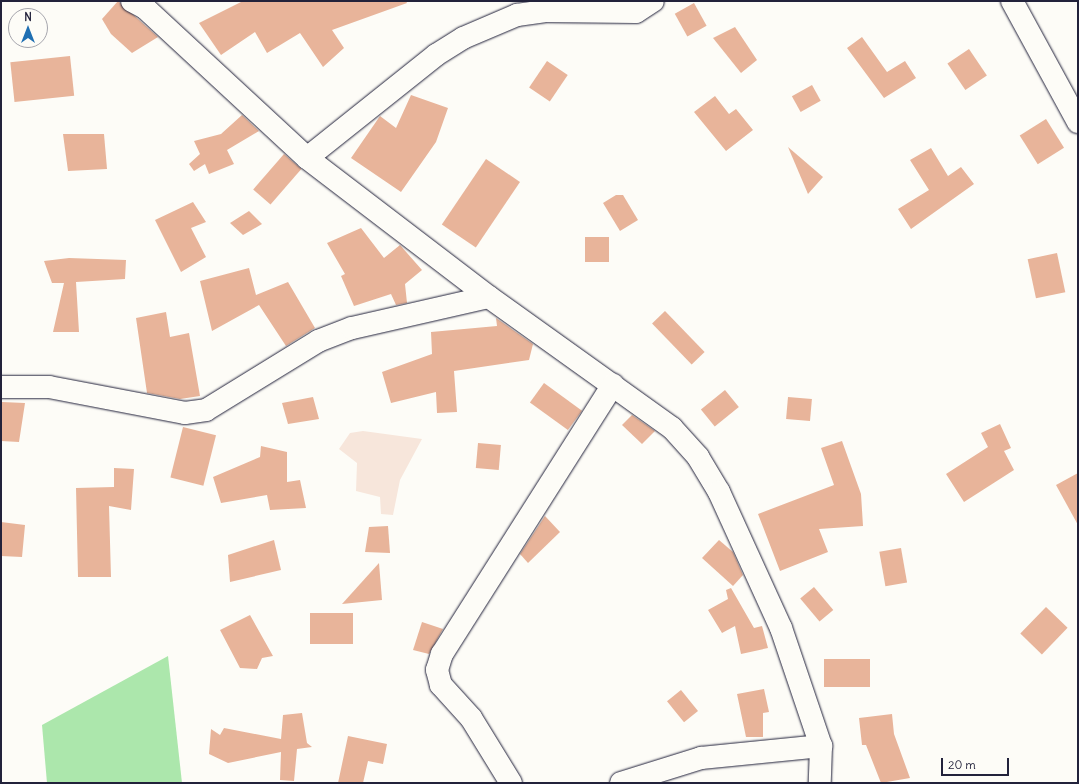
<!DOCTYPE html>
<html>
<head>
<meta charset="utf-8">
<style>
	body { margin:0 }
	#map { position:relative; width:1079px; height:784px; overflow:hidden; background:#fdfcf7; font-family:Delius,sans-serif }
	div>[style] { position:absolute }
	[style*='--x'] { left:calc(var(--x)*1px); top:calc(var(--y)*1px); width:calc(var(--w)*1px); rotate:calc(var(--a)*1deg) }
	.built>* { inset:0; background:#f7e6db }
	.green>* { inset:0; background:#ace7ac }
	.building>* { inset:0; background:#e8b49a; transform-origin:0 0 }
	.roads { filter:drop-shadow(0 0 1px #22223b) drop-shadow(0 0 1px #22223b) }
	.minor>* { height:22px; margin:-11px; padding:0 11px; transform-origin:11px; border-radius:11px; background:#fdfcf7 }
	span { translate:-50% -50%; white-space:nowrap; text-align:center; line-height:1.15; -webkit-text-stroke:3px #fdfcf7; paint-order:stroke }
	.frame { position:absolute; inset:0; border:2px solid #22223b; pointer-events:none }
	.north { position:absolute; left:8px; top:8px; width:40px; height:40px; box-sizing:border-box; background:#fdfcf7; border:1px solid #a5a5ac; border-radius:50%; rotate:0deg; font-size:11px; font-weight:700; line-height:16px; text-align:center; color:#22223b }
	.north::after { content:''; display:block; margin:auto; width:14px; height:18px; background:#1f6fb2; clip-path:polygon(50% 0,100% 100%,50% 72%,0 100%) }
	.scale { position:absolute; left:941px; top:758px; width:68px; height:18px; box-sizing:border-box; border:2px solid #22223b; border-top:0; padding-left:5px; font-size:12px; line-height:14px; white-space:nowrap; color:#22223b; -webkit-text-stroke:3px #fdfcf7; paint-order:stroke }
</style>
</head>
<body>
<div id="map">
	<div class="built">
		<div style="clip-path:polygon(363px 431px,422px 439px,400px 480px,393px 515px,381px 514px,380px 497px,356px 491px,357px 463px,339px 449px,350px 433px)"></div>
	</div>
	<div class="green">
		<div style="clip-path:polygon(168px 656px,182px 783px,47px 783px,42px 725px)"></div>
	</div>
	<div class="building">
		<div style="clip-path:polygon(118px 1px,158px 37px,132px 53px,111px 34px,102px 19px)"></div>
		<div style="clip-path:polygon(243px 1px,406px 1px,407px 3px,332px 30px,344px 48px,323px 67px,300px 33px,267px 53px,255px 32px,221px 55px,199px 23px)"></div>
		<div style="left:694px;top:3px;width:26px;height:22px;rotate:61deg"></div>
		<div style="clip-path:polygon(735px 27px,757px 60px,741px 73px,713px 38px)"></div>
		<div style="clip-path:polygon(862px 37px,887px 72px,905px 61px,916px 78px,884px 98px,847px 48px)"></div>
		<div style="left:969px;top:49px;width:32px;height:26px;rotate:56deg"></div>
		<div style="left:70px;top:56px;width:40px;height:60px;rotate:84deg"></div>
		<div style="left:547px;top:61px;width:25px;height:32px;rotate:34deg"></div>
		<div style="left:812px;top:85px;width:18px;height:23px;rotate:61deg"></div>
		<div style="clip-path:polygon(411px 95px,448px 108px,436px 142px,401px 192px,351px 158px,380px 116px,396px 128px)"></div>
		<div style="clip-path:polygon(715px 96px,729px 114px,736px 109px,753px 130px,726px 151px,694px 112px)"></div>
		<div style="clip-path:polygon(242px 115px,259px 131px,227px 150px,234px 164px,209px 174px,205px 164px,194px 171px,189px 164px,200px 154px,194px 141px,221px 134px)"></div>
		<div style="left:1046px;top:119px;width:34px;height:31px;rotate:58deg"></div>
		<div style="clip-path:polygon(63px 134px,104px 134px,107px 169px,68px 171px)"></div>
		<div style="clip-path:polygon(788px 147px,823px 177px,808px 194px)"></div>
		<div style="clip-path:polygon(931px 148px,948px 176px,961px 167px,974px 184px,911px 229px,898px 209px,929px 190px,910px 160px)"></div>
		<div style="left:284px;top:154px;width:23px;height:47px;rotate:41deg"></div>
		<div style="left:486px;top:159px;width:41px;height:79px;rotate:34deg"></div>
		<div style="clip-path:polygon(616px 195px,623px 195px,638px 220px,620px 231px,603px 203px)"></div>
		<div style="clip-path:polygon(193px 202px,206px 222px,191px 228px,206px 257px,181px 272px,155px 220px)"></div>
		<div style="clip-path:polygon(249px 211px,262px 224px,243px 235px,230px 223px)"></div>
		<div style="clip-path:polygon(361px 228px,384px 258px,400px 245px,422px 270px,405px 284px,407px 303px,396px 305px,391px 294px,354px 306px,341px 276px,345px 274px,327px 243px)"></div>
		<div style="left:585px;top:237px;width:24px;height:25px"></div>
		<div style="left:1057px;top:253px;width:40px;height:30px;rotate:78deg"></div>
		<div style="clip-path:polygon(69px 258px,126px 260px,125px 279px,76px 282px,79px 332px,53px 332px,64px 283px,52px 283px,44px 261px)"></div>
		<div style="clip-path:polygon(249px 268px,256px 295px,288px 282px,315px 328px,286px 346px,259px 305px,212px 331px,200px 281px)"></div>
		<div style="left:665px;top:311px;width:57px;height:18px;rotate:46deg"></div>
		<div style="clip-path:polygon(166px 312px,170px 337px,189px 333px,200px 396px,180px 399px,147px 393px,136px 318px)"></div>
		<div style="clip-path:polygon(496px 318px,533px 344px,529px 360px,454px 371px,457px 412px,437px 413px,436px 392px,391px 403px,382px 372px,432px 354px,431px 332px,497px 326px)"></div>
		<div style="left:544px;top:383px;width:47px;height:24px;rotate:36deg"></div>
		<div style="left:725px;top:390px;width:22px;height:31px;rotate:51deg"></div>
		<div style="clip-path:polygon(313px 397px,319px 419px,288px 424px,282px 403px)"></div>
		<div style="left:788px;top:397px;width:24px;height:22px;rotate:5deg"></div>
		<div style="clip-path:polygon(2px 402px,25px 403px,19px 442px,1px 441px)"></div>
		<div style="clip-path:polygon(632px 415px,655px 431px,642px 444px,622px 425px)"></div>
		<div style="clip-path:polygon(1000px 424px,1011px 448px,1004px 451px,1014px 470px,964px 502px,946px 474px,988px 447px,981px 433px)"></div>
		<div style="left:183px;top:427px;width:34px;height:52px;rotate:14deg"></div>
		<div style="clip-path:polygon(842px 441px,861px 494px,863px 526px,819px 529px,828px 552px,780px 571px,758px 514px,834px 485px,821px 448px)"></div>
		<div style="left:478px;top:443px;width:23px;height:25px;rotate:5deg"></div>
		<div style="clip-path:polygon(261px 446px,287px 452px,287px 482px,300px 480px,306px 508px,270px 510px,267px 495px,221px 503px,213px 477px,260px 457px)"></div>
		<div style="clip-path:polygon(114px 468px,134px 469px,131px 510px,109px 506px,111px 577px,78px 577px,76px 488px,114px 487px)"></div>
		<div style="clip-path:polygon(1078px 473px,1078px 525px,1056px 485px)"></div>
		<div style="clip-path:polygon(545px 516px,560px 532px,528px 563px,520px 554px)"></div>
		<div style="clip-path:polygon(1px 522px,25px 525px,22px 557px,1px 556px)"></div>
		<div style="clip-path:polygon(388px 526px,390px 553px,365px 552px,369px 527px)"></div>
		<div style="clip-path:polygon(274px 540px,281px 570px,230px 582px,228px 555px)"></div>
		<div style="clip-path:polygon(719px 540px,733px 552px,743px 575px,733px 586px,702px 558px)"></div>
		<div style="left:901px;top:548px;width:35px;height:22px;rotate:80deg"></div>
		<div style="clip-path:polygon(379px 563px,382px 600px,342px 604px)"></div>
		<div style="left:814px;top:587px;width:30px;height:18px;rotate:50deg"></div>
		<div style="clip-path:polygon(731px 588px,754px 628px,762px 626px,768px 648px,741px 654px,735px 626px,722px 633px,708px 610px,728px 599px,726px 590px)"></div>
		<div style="left:1046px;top:607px;width:30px;height:37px;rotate:44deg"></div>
		<div style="left:310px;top:613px;width:43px;height:31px"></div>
		<div style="clip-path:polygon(250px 615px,273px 656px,262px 658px,257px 669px,240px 668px,220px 630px)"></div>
		<div style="clip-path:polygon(422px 622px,443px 629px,429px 654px,413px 650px)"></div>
		<div style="left:870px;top:659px;width:28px;height:46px;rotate:90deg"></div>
		<div style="clip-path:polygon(764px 689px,769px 712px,763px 713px,763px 737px,746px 737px,737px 694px)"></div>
		<div style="left:681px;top:690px;width:27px;height:18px;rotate:51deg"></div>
		<div style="clip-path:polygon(302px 713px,307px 743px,312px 747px,297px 749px,294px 781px,280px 780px,281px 752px,228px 763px,209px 754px,211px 729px,220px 735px,224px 728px,281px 739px,283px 715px)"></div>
		<div style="clip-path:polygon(892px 714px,894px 734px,910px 778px,881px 783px,866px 745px,862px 745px,859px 718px)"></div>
		<div style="clip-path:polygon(348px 736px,387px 744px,383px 764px,368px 761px,363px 783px,338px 783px)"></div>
	</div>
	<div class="roads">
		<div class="minor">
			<div style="--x:132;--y:1;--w:15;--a:28"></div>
			<div style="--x:145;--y:8;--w:221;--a:42.8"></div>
			<div style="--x:307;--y:158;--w:229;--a:37.4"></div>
			<div style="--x:489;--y:297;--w:225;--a:35.6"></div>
			<div style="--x:672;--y:428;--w:39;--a:48"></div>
			<div style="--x:698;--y:457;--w:41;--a:59"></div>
			<div style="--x:719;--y:492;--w:149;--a:65.5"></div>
			<div style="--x:781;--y:628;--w:125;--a:71.3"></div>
			<div style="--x:821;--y:746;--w:37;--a:92"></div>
			<div style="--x:1012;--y:1;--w:138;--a:61.4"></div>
			<div style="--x:307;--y:158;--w:165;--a:-38.6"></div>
			<div style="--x:436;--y:55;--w:32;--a:-32"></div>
			<div style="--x:463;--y:38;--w:59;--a:-23.1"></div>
			<div style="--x:517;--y:15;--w:27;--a:-8"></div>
			<div style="--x:544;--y:11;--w:92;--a:0.6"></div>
			<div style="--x:636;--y:12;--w:20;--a:-33"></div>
			<div style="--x:1;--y:387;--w:48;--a:0"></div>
			<div style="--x:49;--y:387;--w:138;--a:10.8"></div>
			<div style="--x:185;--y:413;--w:21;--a:-8"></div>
			<div style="--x:206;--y:410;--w:132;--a:-31.6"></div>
			<div style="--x:318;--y:341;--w:36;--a:-21"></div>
			<div style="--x:352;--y:328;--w:140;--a:-12.8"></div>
			<div style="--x:511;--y:783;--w:76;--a:-121.6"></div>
			<div style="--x:471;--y:718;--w:45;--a:-132.3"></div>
			<div style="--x:441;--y:685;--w:16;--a:-105"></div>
			<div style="--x:437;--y:670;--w:17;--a:-73"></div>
			<div style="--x:442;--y:654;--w:319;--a:-57.6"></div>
			<div style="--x:621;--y:783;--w:84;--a:-17.4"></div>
			<div style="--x:701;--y:758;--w:121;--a:-5.7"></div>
		</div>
	</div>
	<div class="frame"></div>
	<div class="north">N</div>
	<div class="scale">20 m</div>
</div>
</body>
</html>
